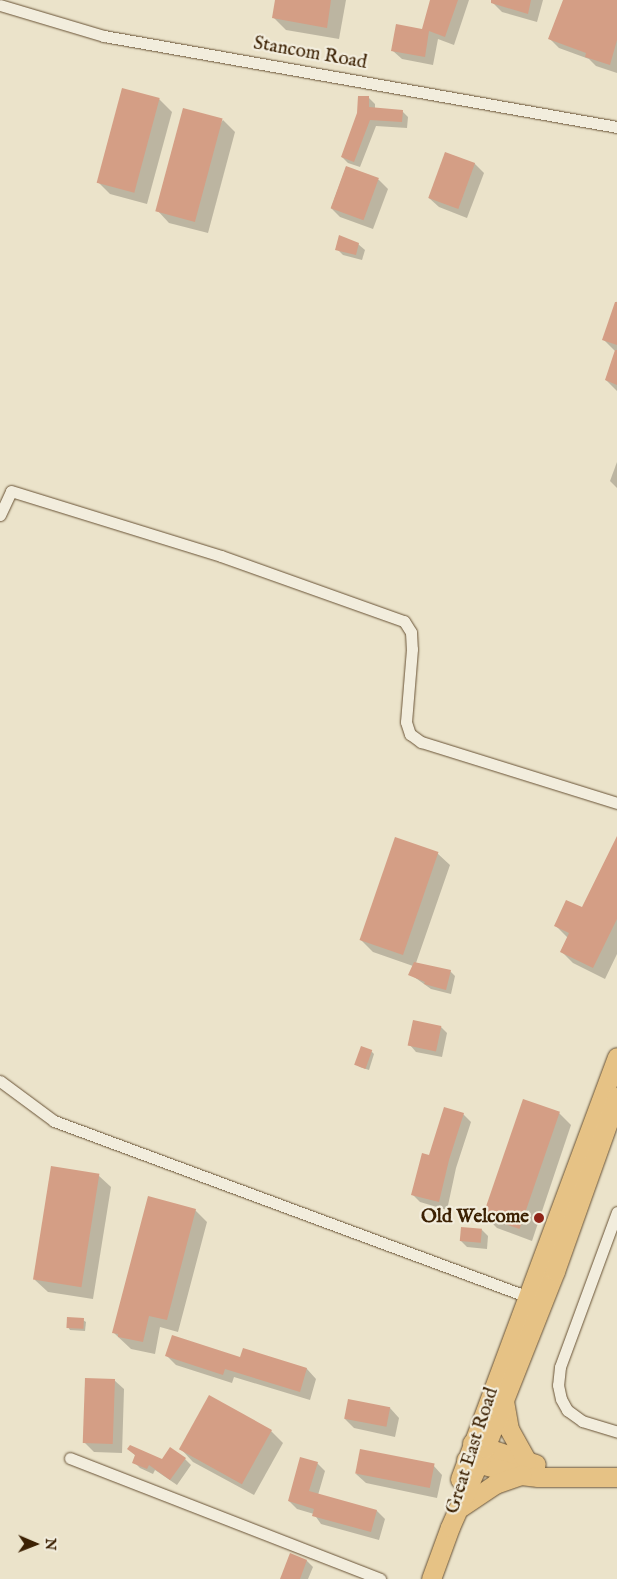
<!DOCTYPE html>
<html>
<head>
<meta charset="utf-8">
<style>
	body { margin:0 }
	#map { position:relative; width:617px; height:1579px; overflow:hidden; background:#ebe3ca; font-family:"IM FELL English",serif }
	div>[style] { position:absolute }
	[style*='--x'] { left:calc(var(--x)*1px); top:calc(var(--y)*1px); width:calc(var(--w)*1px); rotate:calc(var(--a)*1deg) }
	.shadow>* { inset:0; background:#0003 }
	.building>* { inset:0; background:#d49e85; transform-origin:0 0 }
	.roads { filter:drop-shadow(0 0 1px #685235) drop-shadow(0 0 1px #685235) }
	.minor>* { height:11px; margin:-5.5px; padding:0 5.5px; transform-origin:5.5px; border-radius:5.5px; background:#f2eddd }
	.primary>* { height:19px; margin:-9.5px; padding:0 9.5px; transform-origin:9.5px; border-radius:9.5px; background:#e6c285 }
	.trunk>* { height:19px; margin:-9.5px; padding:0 9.5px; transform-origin:9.5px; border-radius:9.5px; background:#e6c285 }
	.dots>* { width:14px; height:14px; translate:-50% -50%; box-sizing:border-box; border:2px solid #f2eddd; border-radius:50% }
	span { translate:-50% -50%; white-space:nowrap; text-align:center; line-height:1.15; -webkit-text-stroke:4.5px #f2eddd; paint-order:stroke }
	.street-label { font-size:19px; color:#3c2103 }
	.poi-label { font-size:19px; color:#3c2103; font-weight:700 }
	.right { translate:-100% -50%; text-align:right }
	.north { position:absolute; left:10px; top:1519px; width:50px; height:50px; -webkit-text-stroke:4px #f2eddd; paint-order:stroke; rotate:91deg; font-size:14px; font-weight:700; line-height:20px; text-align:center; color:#3c2103 }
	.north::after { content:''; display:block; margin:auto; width:18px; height:22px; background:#3c2103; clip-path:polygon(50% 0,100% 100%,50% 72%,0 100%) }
</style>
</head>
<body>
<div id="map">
	<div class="shadow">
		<div style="clip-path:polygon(276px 0,346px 0,339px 39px,286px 30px,273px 17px)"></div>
		<div style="clip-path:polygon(432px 0,469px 0,454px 45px,438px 39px,433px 65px,402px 59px,393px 51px,423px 30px)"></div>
		<div style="clip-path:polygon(493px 0,543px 0,537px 22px,502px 12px,493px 3px)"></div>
		<div style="clip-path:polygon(565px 0,617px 0,617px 73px,596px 66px,589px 59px,559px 48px,550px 39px)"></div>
		<div style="clip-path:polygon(369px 98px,375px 104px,375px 109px,402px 111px,408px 117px,407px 128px,376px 126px,360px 167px,348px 163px,342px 157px)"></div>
		<div style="clip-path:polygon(159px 99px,172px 112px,147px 204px,110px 194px,98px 182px)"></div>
		<div style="clip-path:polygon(223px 120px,235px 132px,208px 233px,169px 223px,157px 210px)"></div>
		<div style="clip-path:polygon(446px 153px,475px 164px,484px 173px,467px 218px,439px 207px,429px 198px)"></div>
		<div style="clip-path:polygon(346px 167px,379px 180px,388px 189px,373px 229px,340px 217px,331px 208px)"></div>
		<div style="clip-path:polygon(358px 244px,365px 250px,362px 260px,343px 255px,337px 249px)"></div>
		<div style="clip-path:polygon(617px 301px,617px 391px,606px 380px,616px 352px,604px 340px)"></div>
		<div style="clip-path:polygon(617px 462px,617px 488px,610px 481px)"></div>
		<div style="clip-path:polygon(617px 849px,617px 954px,605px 979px,573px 963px,561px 951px,568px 938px,556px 926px,582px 909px)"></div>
		<div style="clip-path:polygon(437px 853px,450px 865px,416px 963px,450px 971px,455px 976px,451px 994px,431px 989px,410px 974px,413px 966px,373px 952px,361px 940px)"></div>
		<div style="clip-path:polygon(441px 1027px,447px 1033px,442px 1057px,416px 1052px,410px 1045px)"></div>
		<div style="clip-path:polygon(371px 1051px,374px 1054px,369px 1070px,360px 1067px,357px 1065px)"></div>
		<div style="clip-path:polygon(559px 1113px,571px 1125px,532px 1241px,497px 1228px,485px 1216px)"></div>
		<div style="clip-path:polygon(463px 1114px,471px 1122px,456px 1168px,447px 1210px,420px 1202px,412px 1194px,430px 1156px)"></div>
		<div style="clip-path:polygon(98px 1175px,111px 1187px,93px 1299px,48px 1292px,35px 1280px)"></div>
		<div style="clip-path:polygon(195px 1210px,207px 1222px,178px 1332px,160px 1327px,155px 1354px,131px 1349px,114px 1333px)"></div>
		<div style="clip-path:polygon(482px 1230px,488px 1236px,487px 1249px,467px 1247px,461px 1241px)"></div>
		<div style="clip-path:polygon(83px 1320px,86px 1322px,85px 1331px,70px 1330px,68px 1327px)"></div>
		<div style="clip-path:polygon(243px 1350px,307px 1369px,316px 1379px,310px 1400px,234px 1377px,232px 1383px,176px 1365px,166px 1355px,241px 1359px)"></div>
		<div style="clip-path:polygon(114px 1380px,124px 1389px,122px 1453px,94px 1452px,85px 1443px)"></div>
		<div style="clip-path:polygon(390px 1408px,399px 1418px,395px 1437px,354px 1428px,345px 1419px)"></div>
		<div style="clip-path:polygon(271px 1431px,283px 1443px,254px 1495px,193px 1462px,181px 1449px)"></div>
		<div style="clip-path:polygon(129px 1449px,163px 1461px,185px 1459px,191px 1465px,177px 1485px,155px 1470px,153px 1474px,140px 1468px,134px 1462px,136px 1456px)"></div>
		<div style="clip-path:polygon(317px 1463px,325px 1471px,318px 1495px,377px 1511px,385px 1519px,379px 1540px,321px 1524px,314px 1514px,297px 1509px,289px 1501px)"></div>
		<div style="clip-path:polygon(433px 1465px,442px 1475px,437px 1498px,366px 1483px,356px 1474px)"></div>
		<div style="clip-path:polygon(290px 1555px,307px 1561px,313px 1567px,308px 1579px,281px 1579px)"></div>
	</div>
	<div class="building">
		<div style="clip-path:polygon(275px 0,331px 0,327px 28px,272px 18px)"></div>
		<div style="clip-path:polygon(430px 0,458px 0,445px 37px,429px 31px,425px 57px,391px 51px,396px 24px,422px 29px)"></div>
		<div style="clip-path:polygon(491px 0,531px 0,528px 14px,491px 3px)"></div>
		<div style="clip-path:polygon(563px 0,617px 0,617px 40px,610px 65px,585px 57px,586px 53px,548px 39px)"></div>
		<div style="left:122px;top:88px;width:39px;height:98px;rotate:15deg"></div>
		<div style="clip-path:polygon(358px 96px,369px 96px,369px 107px,403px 110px,402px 122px,370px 120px,354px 162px,341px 157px,357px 113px)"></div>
		<div style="left:183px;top:108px;width:41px;height:107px;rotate:15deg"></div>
		<div style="left:445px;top:152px;width:32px;height:49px;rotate:20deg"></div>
		<div style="left:346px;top:166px;width:35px;height:45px;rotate:20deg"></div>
		<div style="clip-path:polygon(339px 235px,359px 243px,356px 255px,335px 250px)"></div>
		<div style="clip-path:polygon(615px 302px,617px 302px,617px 345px,602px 340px)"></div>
		<div style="clip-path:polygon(615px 350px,617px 350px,617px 385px,605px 380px)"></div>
		<div style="clip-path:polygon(617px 836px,617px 919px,593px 968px,560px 952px,569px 933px,554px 926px,566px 900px,582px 907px)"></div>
		<div style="left:395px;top:837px;width:46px;height:109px;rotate:19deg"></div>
		<div style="clip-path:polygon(414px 962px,451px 970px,446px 990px,424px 984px,425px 982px,408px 975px)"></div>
		<div style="left:413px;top:1020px;width:29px;height:26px;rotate:12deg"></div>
		<div style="left:361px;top:1046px;width:12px;height:20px;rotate:20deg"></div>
		<div style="left:523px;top:1099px;width:39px;height:124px;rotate:19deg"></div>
		<div style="clip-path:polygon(444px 1107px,464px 1113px,449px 1160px,439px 1202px,411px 1195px,422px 1153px,429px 1155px)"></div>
		<div style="left:51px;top:1166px;width:49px;height:115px;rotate:9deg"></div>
		<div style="clip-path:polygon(148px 1196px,196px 1209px,167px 1320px,149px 1316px,143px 1342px,118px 1337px,118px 1334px,112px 1333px)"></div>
		<div style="left:461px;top:1227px;width:21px;height:14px;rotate:5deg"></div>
		<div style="left:67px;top:1317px;width:17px;height:11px;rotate:3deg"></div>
		<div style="clip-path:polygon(172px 1335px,240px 1357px,243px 1348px,307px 1368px,300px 1392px,225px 1369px,223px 1375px,165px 1356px)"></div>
		<div style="left:85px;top:1378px;width:30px;height:65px;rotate:2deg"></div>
		<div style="left:209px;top:1395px;width:72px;height:62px;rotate:29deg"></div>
		<div style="left:348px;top:1399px;width:43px;height:20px;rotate:11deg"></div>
		<div style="clip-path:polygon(130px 1445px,162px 1459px,170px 1447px,186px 1458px,170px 1480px,149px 1465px,147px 1469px,132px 1463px,135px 1455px,127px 1449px)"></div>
		<div style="left:360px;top:1449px;width:76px;height:25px;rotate:11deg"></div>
		<div style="clip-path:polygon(300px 1457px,318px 1462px,309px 1491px,377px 1510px,371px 1532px,312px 1516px,314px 1509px,288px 1501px)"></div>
		<div style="clip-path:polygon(290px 1553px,307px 1560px,300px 1579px,280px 1579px)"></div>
	</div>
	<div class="roads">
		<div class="minor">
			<div style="--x:0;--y:5;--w:109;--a:16.6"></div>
			<div style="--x:104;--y:36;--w:521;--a:10.06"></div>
			<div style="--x:0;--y:515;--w:26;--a:-65"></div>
			<div style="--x:11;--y:491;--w:220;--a:17.2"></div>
			<div style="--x:221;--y:556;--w:194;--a:19.6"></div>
			<div style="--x:404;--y:621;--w:13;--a:58"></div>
			<div style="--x:411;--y:632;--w:17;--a:87"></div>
			<div style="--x:412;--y:649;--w:73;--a:94.7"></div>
			<div style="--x:406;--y:722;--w:13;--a:72"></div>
			<div style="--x:410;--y:734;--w:14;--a:36"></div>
			<div style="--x:421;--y:742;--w:205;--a:17.3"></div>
			<div style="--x:0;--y:1081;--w:67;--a:36.5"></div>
			<div style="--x:54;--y:1121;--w:512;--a:20.35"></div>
			<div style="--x:617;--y:1212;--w:165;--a:110.2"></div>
			<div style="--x:560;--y:1367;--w:18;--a:96"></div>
			<div style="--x:558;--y:1385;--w:14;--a:78"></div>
			<div style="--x:561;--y:1399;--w:13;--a:61"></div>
			<div style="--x:567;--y:1410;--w:19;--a:36"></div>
			<div style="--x:582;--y:1421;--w:37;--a:17"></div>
			<div style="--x:70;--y:1458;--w:333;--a:21.3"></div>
		</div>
		<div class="primary">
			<div style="--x:472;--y:1443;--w:67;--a:18.2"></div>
			<div style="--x:466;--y:1460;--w:57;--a:15.3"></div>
			<div style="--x:521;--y:1475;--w:17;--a:7"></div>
			<div style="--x:538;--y:1477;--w:79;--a:0"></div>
		</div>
		<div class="trunk">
			<div style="--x:504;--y:1401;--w:28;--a:80"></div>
			<div style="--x:509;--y:1429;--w:35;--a:61"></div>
			<div style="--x:460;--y:1479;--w:450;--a:-69.6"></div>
			<div style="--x:461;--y:1507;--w:41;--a:-34.1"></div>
			<div style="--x:495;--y:1484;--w:28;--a:-19"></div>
			<div style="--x:431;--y:1579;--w:55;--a:-69.9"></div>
			<div style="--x:450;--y:1527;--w:86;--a:-66.1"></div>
			<div style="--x:485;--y:1448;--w:190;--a:-68.4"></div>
			<div style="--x:555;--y:1271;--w:185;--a:-70.4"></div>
		</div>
	</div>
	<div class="dots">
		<div style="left:539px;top:1218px;background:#8f2418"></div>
	</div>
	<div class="street-label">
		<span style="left:310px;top:54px;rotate:10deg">Stancom Road</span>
		<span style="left:473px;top:1451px;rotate:-72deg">Great East Road</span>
	</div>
	<div class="poi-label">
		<span class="right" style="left:529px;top:1218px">Old Welcome</span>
	</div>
	<div class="north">N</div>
</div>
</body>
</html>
